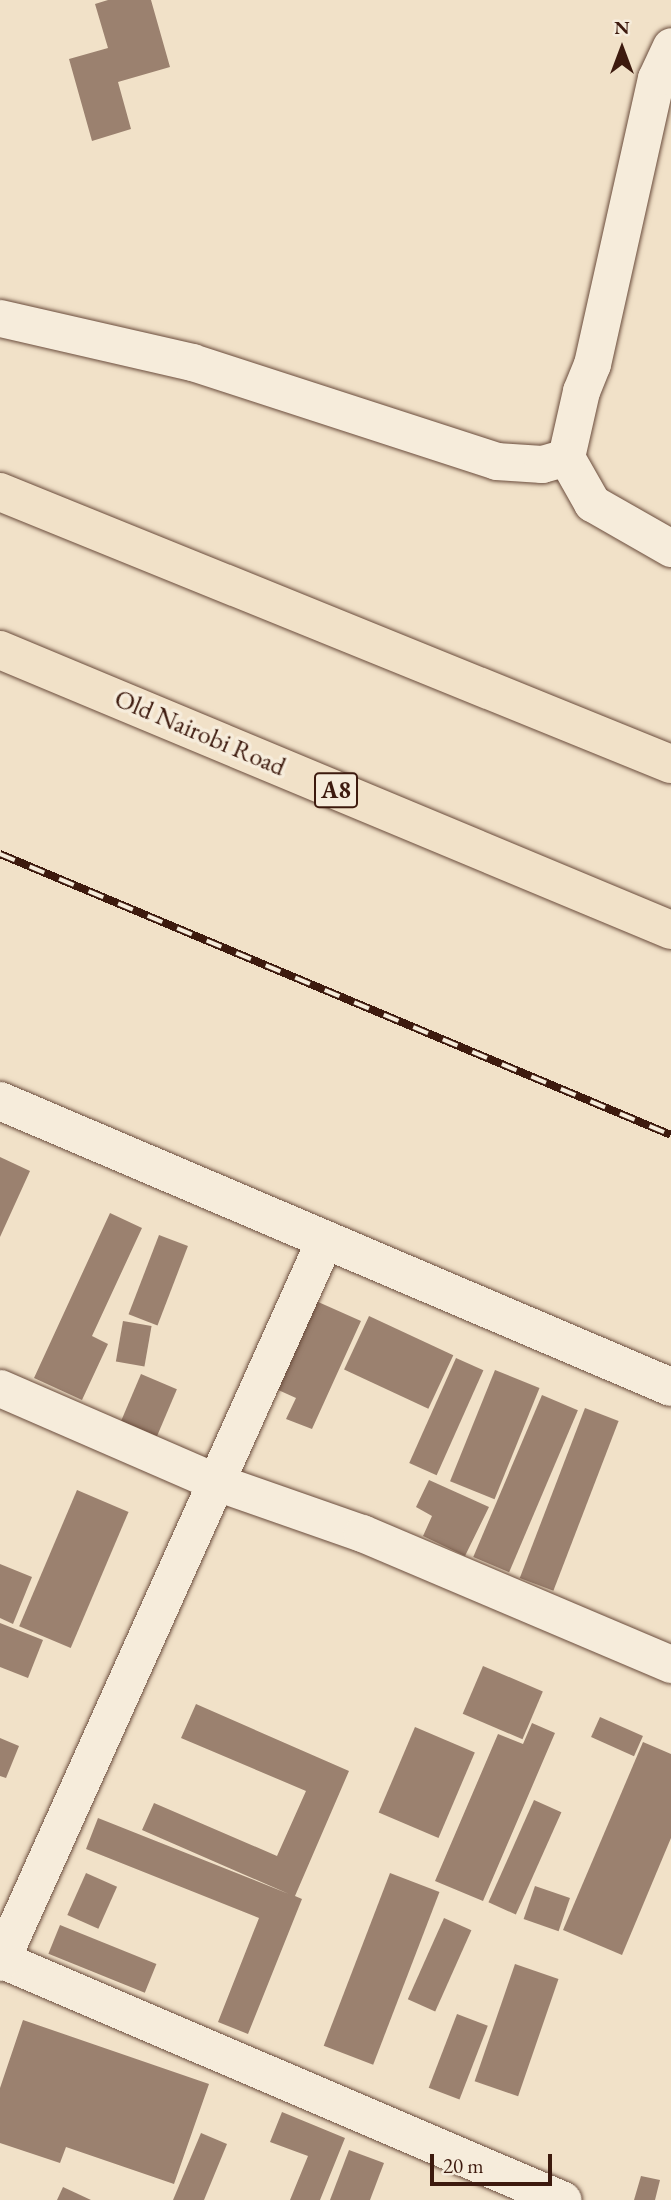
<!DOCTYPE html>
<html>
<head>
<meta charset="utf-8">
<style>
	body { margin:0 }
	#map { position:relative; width:671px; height:2200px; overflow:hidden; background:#f1e1c8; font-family:"EB Garamond",serif }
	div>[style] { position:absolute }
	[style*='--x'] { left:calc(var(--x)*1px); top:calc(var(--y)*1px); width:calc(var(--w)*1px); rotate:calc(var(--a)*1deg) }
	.building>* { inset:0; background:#9b816f; transform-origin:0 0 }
	.roads { filter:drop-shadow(0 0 2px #6a4c3c) drop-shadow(0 0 2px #6a4c3c) }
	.street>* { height:37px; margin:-18.5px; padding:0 18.5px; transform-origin:18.5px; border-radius:18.5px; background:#f6ecdb }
	.secondary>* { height:38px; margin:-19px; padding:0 19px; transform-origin:19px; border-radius:19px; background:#f6ecdb }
	.highway>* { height:38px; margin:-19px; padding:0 19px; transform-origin:19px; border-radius:19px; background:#f1e1c8 }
	.rail>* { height:8px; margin-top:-4px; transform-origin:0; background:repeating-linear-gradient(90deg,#f6ecdb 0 16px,#3d1a0e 0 32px); box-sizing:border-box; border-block:2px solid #3d1a0e }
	span { translate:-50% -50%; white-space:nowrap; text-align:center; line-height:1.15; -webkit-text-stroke:7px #f6ecdb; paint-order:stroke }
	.shield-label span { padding:2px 5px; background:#f6ecdb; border:2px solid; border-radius:5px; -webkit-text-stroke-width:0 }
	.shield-label { font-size:24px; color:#3d1a0e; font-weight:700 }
	.street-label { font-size:26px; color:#3d1a0e }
	.north { position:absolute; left:587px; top:14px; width:70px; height:70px; -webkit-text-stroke:5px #f6ecdb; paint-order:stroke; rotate:0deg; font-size:19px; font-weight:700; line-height:28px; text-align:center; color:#3d1a0e }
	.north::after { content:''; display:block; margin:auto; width:24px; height:32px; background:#3d1a0e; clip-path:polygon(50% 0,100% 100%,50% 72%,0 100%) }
	.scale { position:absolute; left:430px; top:2154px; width:122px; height:32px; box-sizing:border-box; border:4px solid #3d1a0e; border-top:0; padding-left:9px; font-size:21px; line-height:24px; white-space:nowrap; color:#3d1a0e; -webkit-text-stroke:5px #f6ecdb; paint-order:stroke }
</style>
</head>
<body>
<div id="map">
	<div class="building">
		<div style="clip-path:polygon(108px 0,151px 0,170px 67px,118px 82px,131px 129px,92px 141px,69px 59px,108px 48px,95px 4px)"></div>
		<div style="clip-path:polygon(0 1157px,30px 1171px,0 1237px)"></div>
		<div style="clip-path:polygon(110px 1213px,142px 1228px,92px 1336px,108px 1344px,82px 1400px,34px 1378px)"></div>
		<div style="left:159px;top:1235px;width:31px;height:85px;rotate:21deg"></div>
		<div style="clip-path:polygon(316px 1301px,361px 1321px,312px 1429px,286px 1419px,296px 1398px,276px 1389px)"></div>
		<div style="left:369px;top:1316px;width:93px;height:59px;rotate:25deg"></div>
		<div style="left:123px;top:1321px;width:29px;height:41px;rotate:10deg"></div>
		<div style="left:456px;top:1358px;width:30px;height:115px;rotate:24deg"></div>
		<div style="left:495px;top:1370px;width:48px;height:120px;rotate:22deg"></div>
		<div style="left:141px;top:1374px;width:39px;height:51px;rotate:23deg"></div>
		<div style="left:542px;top:1395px;width:39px;height:176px;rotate:23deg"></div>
		<div style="left:585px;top:1408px;width:36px;height:182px;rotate:21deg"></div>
		<div style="clip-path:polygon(429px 1480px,489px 1507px,465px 1556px,423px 1536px,432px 1516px,416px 1507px)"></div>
		<div style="left:77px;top:1490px;width:56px;height:148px;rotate:23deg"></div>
		<div style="clip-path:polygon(0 1564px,32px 1577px,13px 1624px,0 1618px)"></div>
		<div style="clip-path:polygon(0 1623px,43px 1640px,28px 1678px,0 1667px)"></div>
		<div style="left:483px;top:1666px;width:65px;height:52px;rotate:23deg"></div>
		<div style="clip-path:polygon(196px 1704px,349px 1771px,295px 1896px,302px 1899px,248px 2034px,218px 2022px,259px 1918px,86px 1849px,98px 1818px,289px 1894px,142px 1830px,154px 1803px,277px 1856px,306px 1791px,181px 1738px)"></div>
		<div style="left:600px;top:1717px;width:47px;height:22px;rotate:24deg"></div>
		<div style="clip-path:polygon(532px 1723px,555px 1733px,483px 1901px,435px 1881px,498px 1734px,523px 1744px)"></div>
		<div style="left:415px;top:1727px;width:65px;height:93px;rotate:23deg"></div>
		<div style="clip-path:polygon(0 1738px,19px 1746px,6px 1778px,0 1776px)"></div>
		<div style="clip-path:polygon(643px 1742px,671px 1754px,671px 1838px,622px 1955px,563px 1930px)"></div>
		<div style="left:534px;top:1800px;width:30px;height:112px;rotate:24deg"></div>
		<div style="left:86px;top:1873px;width:34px;height:46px;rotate:24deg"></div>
		<div style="left:390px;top:1873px;width:53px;height:185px;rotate:21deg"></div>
		<div style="left:535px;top:1886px;width:37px;height:35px;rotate:19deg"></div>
		<div style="left:444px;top:1918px;width:30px;height:89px;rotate:24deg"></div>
		<div style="left:60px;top:1925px;width:104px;height:31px;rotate:22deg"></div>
		<div style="left:515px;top:1964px;width:46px;height:124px;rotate:19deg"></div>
		<div style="left:457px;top:2014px;width:33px;height:79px;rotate:21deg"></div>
		<div style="clip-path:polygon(23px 2020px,209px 2084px,174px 2184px,66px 2147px,60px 2163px,0 2143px,0 2088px)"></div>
		<div style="clip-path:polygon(282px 2112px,345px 2138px,320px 2200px,290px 2200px,308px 2156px,270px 2142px)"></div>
		<div style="clip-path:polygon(201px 2133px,227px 2144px,204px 2200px,173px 2200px)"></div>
		<div style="clip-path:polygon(349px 2150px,384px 2163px,370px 2200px,330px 2200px)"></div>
		<div style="clip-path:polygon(641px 2176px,660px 2180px,655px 2200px,634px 2200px)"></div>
		<div style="clip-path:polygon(63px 2187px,91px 2200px,57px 2200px)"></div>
	</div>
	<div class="roads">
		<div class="street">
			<div style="--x:0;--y:318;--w:197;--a:12.9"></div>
			<div style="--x:192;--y:362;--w:320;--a:18"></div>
			<div style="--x:496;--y:461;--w:46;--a:3.7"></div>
			<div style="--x:542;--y:464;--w:25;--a:-16"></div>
			<div style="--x:566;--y:457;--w:68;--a:-77.2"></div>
			<div style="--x:581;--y:391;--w:29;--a:-68"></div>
			<div style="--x:592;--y:364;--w:293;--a:-77.4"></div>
			<div style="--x:656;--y:78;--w:35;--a:-65"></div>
			<div style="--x:566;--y:457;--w:53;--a:60.5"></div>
			<div style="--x:592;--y:503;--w:91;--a:29.7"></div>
			<div style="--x:0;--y:1388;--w:236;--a:23.5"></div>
			<div style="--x:216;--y:1482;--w:155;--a:19.3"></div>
			<div style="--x:362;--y:1533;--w:336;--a:23"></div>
			<div style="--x:0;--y:1959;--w:612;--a:23.17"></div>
			<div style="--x:0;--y:1962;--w:793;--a:-65.8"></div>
		</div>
		<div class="secondary">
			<div style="--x:0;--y:1101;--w:729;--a:23.09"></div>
		</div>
		<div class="highway">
			<div style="--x:0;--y:492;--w:724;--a:22.07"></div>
			<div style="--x:0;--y:650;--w:727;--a:22.65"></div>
		</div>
	</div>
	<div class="rail">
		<div style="--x:0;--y:854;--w:727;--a:22.72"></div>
	</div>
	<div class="shield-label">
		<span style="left:336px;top:790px">A8</span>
	</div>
	<div class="street-label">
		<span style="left:200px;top:733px;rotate:23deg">Old Nairobi Road</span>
	</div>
	<div class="north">N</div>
	<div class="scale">20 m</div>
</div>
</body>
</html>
